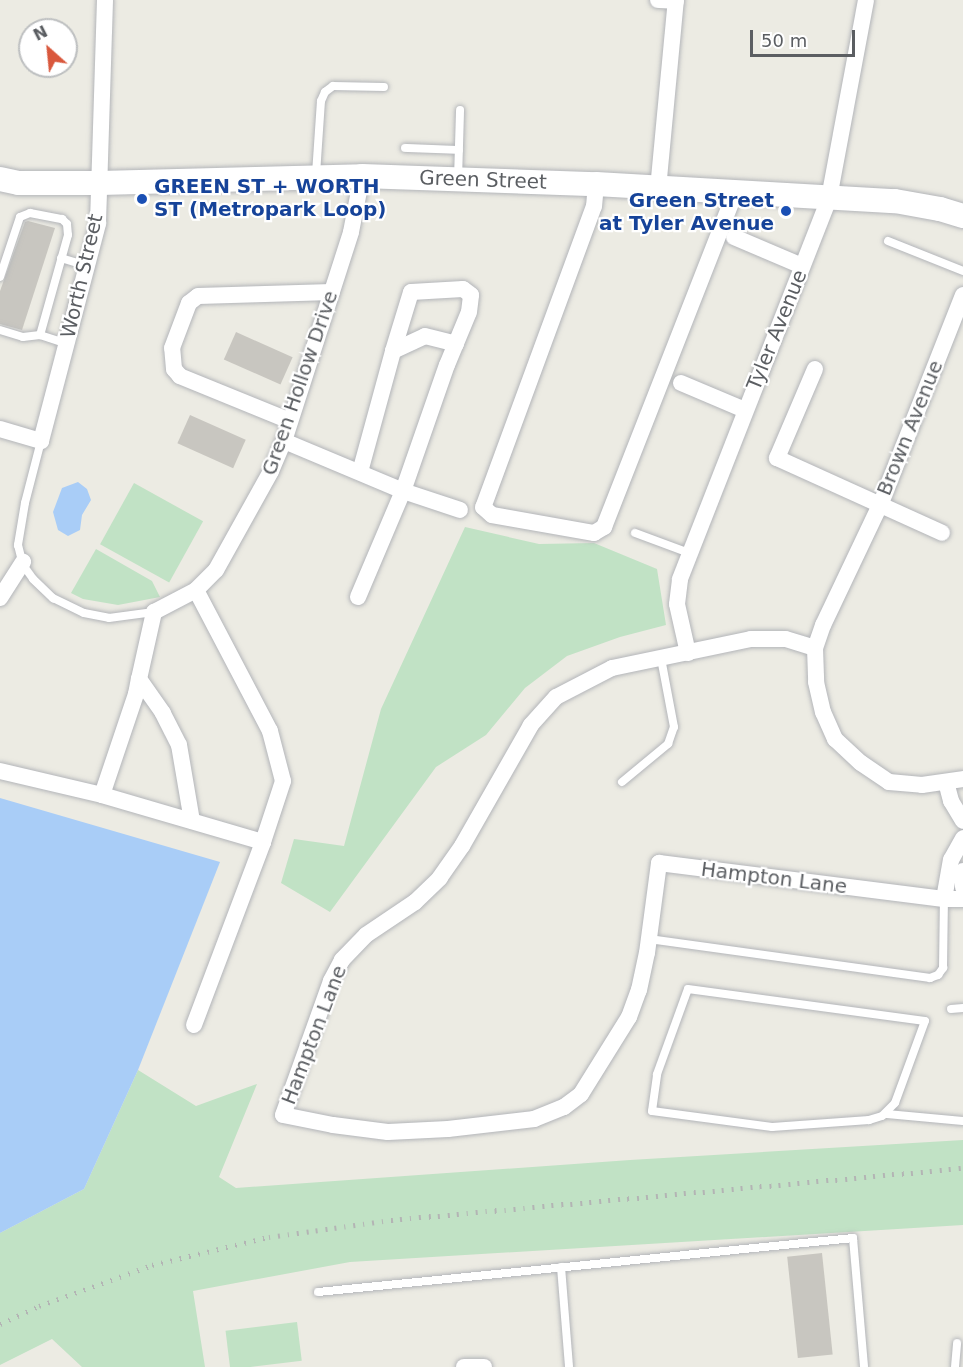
<!DOCTYPE html>
<html>
<head>
<meta charset="utf-8">
<style>
	body { margin:0 }
	#map { position:relative; width:963px; height:1367px; overflow:hidden; background:#ecebe3; font-family:"DejaVu Sans",sans-serif }
	div>[style] { position:absolute }
	[style*='--x'] { left:calc(var(--x)*1px); top:calc(var(--y)*1px); width:calc(var(--w)*1px); rotate:calc(var(--a)*1deg) }
	.green>* { inset:0; background:#c1e2c5; transform-origin:0 0 }
	.water>* { inset:0; background:#a9cdf7 }
	.building>* { inset:0; background:#c8c6c0; transform-origin:0 0 }
	.roads { filter:drop-shadow(0 0 2px #b3b5b9) drop-shadow(0 0 2px #b3b5b9) }
	.lane>* { height:8px; margin:-4px; padding:0 4px; transform-origin:4px; border-radius:4px; background:#fff }
	.street>* { height:16px; margin:-8px; padding:0 8px; transform-origin:8px; border-radius:8px; background:#fff }
	.secondary>* { height:24px; margin:-12px; padding:0 12px; transform-origin:12px; border-radius:12px; background:#fff }
	.rail>* { height:4.5px; margin-top:-2.25px; transform-origin:0; background:repeating-linear-gradient(90deg,#b3b4b4 0 1.5px,transparent 0 9.5px) }
	.dots>* { width:16px; height:16px; translate:-50% -50%; box-sizing:border-box; border:3px solid #fff; border-radius:50% }
	span { translate:-50% -50%; white-space:nowrap; text-align:center; line-height:1.15; -webkit-text-stroke:4.5px #fff; paint-order:stroke }
	.street-label { font-size:20px; color:#5b5e62 }
	.transit-label { font-size:20px; color:#164399; font-weight:700 }
	.left { translate:0 -50%; text-align:left }
	.right { translate:-100% -50%; text-align:right }
	.north { position:absolute; left:18px; top:18px; width:60px; height:60px; box-sizing:border-box; background:#fff; border:2px solid #bdbfc0; border-radius:50%; rotate:333deg; font-size:16px; font-weight:700; line-height:24px; text-align:center; color:#5b5e62 }
	.north::after { content:''; display:block; margin:auto; width:21px; height:27px; background:#d9583d; clip-path:polygon(50% 0,100% 100%,50% 72%,0 100%) }
	.scale { position:absolute; left:750px; top:30px; width:105px; height:27px; box-sizing:border-box; border:3px solid #5b5e62; border-top:0; padding-left:8px; font-size:18px; line-height:21px; white-space:nowrap; color:#5b5e62; -webkit-text-stroke:4px #fff; paint-order:stroke }
</style>
</head>
<body>
<div id="map">
	<div class="green">
		<div style="left:134px;top:483px;width:79px;height:70px;rotate:29deg"></div>
		<div style="clip-path:polygon(465px 527px,539px 544px,594px 543px,657px 569px,666px 625px,620px 637px,567px 656px,525px 688px,486px 735px,436px 767px,330px 912px,281px 883px,294px 839px,344px 846px,381px 709px)"></div>
		<div style="clip-path:polygon(96px 549px,152px 581px,160px 597px,118px 605px,83px 599px,71px 593px)"></div>
		<div style="clip-path:polygon(138px 1070px,196px 1106px,257px 1084px,219px 1177px,236px 1188px,630px 1160px,963px 1140px,963px 1225px,350px 1262px,193px 1291px,205px 1367px,82px 1367px,52px 1339px,0 1365px,0 1233px,84px 1189px)"></div>
		<div style="left:297px;top:1322px;width:39px;height:72px;rotate:83deg"></div>
	</div>
	<div class="water">
		<div style="clip-path:polygon(78px 482px,87px 489px,91px 500px,82px 515px,80px 530px,68px 536px,58px 530px,53px 512px,62px 488px)"></div>
		<div style="clip-path:polygon(0 798px,220px 862px,138px 1070px,84px 1189px,0 1233px)"></div>
	</div>
	<div class="building">
		<div style="clip-path:polygon(28px 221px,55px 228px,22px 330px,0 324px,0 291px,25px 222px)"></div>
		<div style="left:236px;top:332px;width:62px;height:30px;rotate:24deg"></div>
		<div style="left:190px;top:415px;width:61px;height:31px;rotate:24deg"></div>
		<div style="left:822px;top:1253px;width:102px;height:35px;rotate:84deg"></div>
	</div>
	<div class="roads">
		<div class="lane">
			<div style="--x:405;--y:148;--w:54;--a:2.1"></div>
			<div style="--x:316;--y:174;--w:73;--a:-86.1"></div>
			<div style="--x:321;--y:101;--w:10;--a:-66"></div>
			<div style="--x:325;--y:92;--w:10;--a:-37"></div>
			<div style="--x:333;--y:86;--w:51;--a:1.1"></div>
			<div style="--x:458;--y:179;--w:69;--a:-88.3"></div>
			<div style="--x:888;--y:241;--w:81;--a:21.8"></div>
			<div style="--x:61;--y:258;--w:27;--a:17"></div>
			<div style="--x:0;--y:277;--w:63;--a:-71.6"></div>
			<div style="--x:20;--y:217;--w:11;--a:-22"></div>
			<div style="--x:30;--y:213;--w:33;--a:11"></div>
			<div style="--x:62;--y:219;--w:7;--a:45"></div>
			<div style="--x:67;--y:224;--w:11;--a:85"></div>
			<div style="--x:68;--y:235;--w:104;--a:105.6"></div>
			<div style="--x:0;--y:330;--w:24;--a:17"></div>
			<div style="--x:23;--y:337;--w:17;--a:-7"></div>
			<div style="--x:40;--y:335;--w:28;--a:18"></div>
			<div style="--x:41;--y:441;--w:64;--a:104.5"></div>
			<div style="--x:25;--y:503;--w:43;--a:99.5"></div>
			<div style="--x:18;--y:545;--w:21;--a:76"></div>
			<div style="--x:23;--y:565;--w:17;--a:54"></div>
			<div style="--x:33;--y:579;--w:28;--a:44"></div>
			<div style="--x:53;--y:598;--w:34;--a:26"></div>
			<div style="--x:84;--y:613;--w:25;--a:11"></div>
			<div style="--x:109;--y:618;--w:45;--a:-7.6"></div>
			<div style="--x:635;--y:533;--w:58;--a:20.3"></div>
			<div style="--x:622;--y:782;--w:60;--a:-39.6"></div>
			<div style="--x:668;--y:744;--w:18;--a:-71"></div>
			<div style="--x:674;--y:727;--w:70;--a:-100.7"></div>
			<div style="--x:649;--y:939;--w:284;--a:7.9"></div>
			<div style="--x:930;--y:978;--w:9;--a:-21"></div>
			<div style="--x:938;--y:975;--w:9;--a:-54"></div>
			<div style="--x:943;--y:968;--w:69;--a:-89.2"></div>
			<div style="--x:688;--y:989;--w:239;--a:7.7"></div>
			<div style="--x:925;--y:1021;--w:87;--a:110.1"></div>
			<div style="--x:895;--y:1103;--w:18;--a:135"></div>
			<div style="--x:882;--y:1116;--w:14;--a:163"></div>
			<div style="--x:869;--y:1120;--w:97;--a:175.9"></div>
			<div style="--x:772;--y:1127;--w:121;--a:-172.4"></div>
			<div style="--x:652;--y:1111;--w:37;--a:-82"></div>
			<div style="--x:657;--y:1074;--w:90;--a:-70"></div>
			<div style="--x:951;--y:1009;--w:12;--a:-5"></div>
			<div style="--x:887;--y:1114;--w:76;--a:5.3"></div>
			<div style="--x:561;--y:1267;--w:100;--a:85.4"></div>
			<div style="--x:318;--y:1292;--w:538;--a:-5.76"></div>
			<div style="--x:853;--y:1238;--w:129;--a:85.1"></div>
			<div style="--x:955;--y:1367;--w:24;--a:-85"></div>
		</div>
		<div class="street">
			<div style="--x:658;--y:0;--w:18;--a:3"></div>
			<div style="--x:596;--y:184;--w:22;--a:95"></div>
			<div style="--x:594;--y:206;--w:321;--a:110.2"></div>
			<div style="--x:483;--y:507;--w:12;--a:42"></div>
			<div style="--x:492;--y:515;--w:104;--a:10"></div>
			<div style="--x:594;--y:533;--w:12;--a:-31"></div>
			<div style="--x:604;--y:527;--w:359;--a:-68.6"></div>
			<div style="--x:658;--y:189;--w:190;--a:-84.6"></div>
			<div style="--x:734;--y:237;--w:74;--a:23.1"></div>
			<div style="--x:963;--y:295;--w:224;--a:111.5"></div>
			<div style="--x:881;--y:503;--w:135;--a:115.4"></div>
			<div style="--x:823;--y:625;--w:24;--a:109"></div>
			<div style="--x:815;--y:648;--w:34;--a:88"></div>
			<div style="--x:816;--y:682;--w:31;--a:77"></div>
			<div style="--x:823;--y:712;--w:30;--a:66"></div>
			<div style="--x:835;--y:739;--w:35;--a:43"></div>
			<div style="--x:861;--y:763;--w:34;--a:34"></div>
			<div style="--x:889;--y:782;--w:33;--a:5"></div>
			<div style="--x:922;--y:785;--w:41;--a:-8.3"></div>
			<div style="--x:815;--y:369;--w:97;--a:113.1"></div>
			<div style="--x:777;--y:458;--w:181;--a:24.4"></div>
			<div style="--x:681;--y:383;--w:69;--a:22.9"></div>
			<div style="--x:290;--y:421;--w:119;--a:-157.8"></div>
			<div style="--x:180;--y:376;--w:9;--a:-131"></div>
			<div style="--x:174;--y:369;--w:21;--a:-95"></div>
			<div style="--x:172;--y:348;--w:48;--a:-69.3"></div>
			<div style="--x:189;--y:303;--w:11;--a:-38"></div>
			<div style="--x:198;--y:296;--w:134;--a:-1.7"></div>
			<div style="--x:0;--y:429;--w:43;--a:16.3"></div>
			<div style="--x:41;--y:441;--w:225;--a:-75.3"></div>
			<div style="--x:98;--y:223;--w:223;--a:-88.2"></div>
			<div style="--x:284;--y:441;--w:129;--a:22.8"></div>
			<div style="--x:403;--y:491;--w:60;--a:18.4"></div>
			<div style="--x:360;--y:472;--w:125;--a:-74.7"></div>
			<div style="--x:393;--y:351;--w:35;--a:-25"></div>
			<div style="--x:425;--y:336;--w:32;--a:14"></div>
			<div style="--x:358;--y:597;--w:115;--a:-67"></div>
			<div style="--x:403;--y:491;--w:133;--a:-70.8"></div>
			<div style="--x:447;--y:365;--w:57;--a:-67.5"></div>
			<div style="--x:469;--y:312;--w:17;--a:-83"></div>
			<div style="--x:471;--y:295;--w:10;--a:-143"></div>
			<div style="--x:463;--y:289;--w:52;--a:176.7"></div>
			<div style="--x:411;--y:292;--w:62;--a:107"></div>
			<div style="--x:0;--y:598;--w:43;--a:-57.4"></div>
			<div style="--x:815;--y:648;--w:31;--a:-163"></div>
			<div style="--x:785;--y:639;--w:34;--a:180"></div>
			<div style="--x:751;--y:639;--w:142;--a:168.2"></div>
			<div style="--x:612;--y:668;--w:63;--a:152.6"></div>
			<div style="--x:556;--y:697;--w:38;--a:132"></div>
			<div style="--x:531;--y:725;--w:139;--a:119.7"></div>
			<div style="--x:462;--y:846;--w:39;--a:125"></div>
			<div style="--x:440;--y:878;--w:35;--a:136"></div>
			<div style="--x:415;--y:902;--w:59;--a:146"></div>
			<div style="--x:366;--y:935;--w:35;--a:134"></div>
			<div style="--x:342;--y:960;--w:24;--a:118"></div>
			<div style="--x:331;--y:981;--w:142;--a:109.7"></div>
			<div style="--x:283;--y:1115;--w:51;--a:11.3"></div>
			<div style="--x:333;--y:1125;--w:55;--a:7.3"></div>
			<div style="--x:388;--y:1132;--w:60;--a:-2.9"></div>
			<div style="--x:448;--y:1129;--w:87;--a:-6.6"></div>
			<div style="--x:534;--y:1119;--w:32;--a:-22"></div>
			<div style="--x:564;--y:1107;--w:21;--a:-37"></div>
			<div style="--x:581;--y:1094;--w:91;--a:-58.1"></div>
			<div style="--x:629;--y:1017;--w:29;--a:-70"></div>
			<div style="--x:639;--y:990;--w:38;--a:-78"></div>
			<div style="--x:647;--y:953;--w:91;--a:-82.4"></div>
			<div style="--x:659;--y:863;--w:287;--a:7.2"></div>
			<div style="--x:944;--y:899;--w:19;--a:0"></div>
			<div style="--x:688;--y:653;--w:50;--a:-102.7"></div>
			<div style="--x:677;--y:604;--w:25;--a:-83"></div>
			<div style="--x:680;--y:579;--w:409;--a:-68.6"></div>
			<div style="--x:829;--y:198;--w:201;--a:-79.4"></div>
			<div style="--x:0;--y:771;--w:105;--a:13.2"></div>
			<div style="--x:102;--y:795;--w:168;--a:16.3"></div>
			<div style="--x:946;--y:782;--w:20;--a:75"></div>
			<div style="--x:951;--y:801;--w:23;--a:59"></div>
			<div style="--x:102;--y:795;--w:107;--a:-71.4"></div>
			<div style="--x:136;--y:694;--w:15;--a:-79"></div>
			<div style="--x:192;--y:821;--w:77;--a:-99.7"></div>
			<div style="--x:179;--y:745;--w:36;--a:-117"></div>
			<div style="--x:163;--y:713;--w:42;--a:-125.2"></div>
			<div style="--x:139;--y:679;--w:69;--a:-77.4"></div>
			<div style="--x:154;--y:612;--w:47;--a:-27.6"></div>
			<div style="--x:196;--y:590;--w:28;--a:-45"></div>
			<div style="--x:216;--y:570;--w:113;--a:-60.9"></div>
			<div style="--x:271;--y:471;--w:33;--a:-67"></div>
			<div style="--x:284;--y:441;--w:219;--a:-72.2"></div>
			<div style="--x:351;--y:232;--w:57;--a:-78.9"></div>
			<div style="--x:963;--y:871;--w:16;--a:90"></div>
			<div style="--x:944;--y:899;--w:40;--a:-80"></div>
			<div style="--x:951;--y:860;--w:25;--a:-61"></div>
			<div style="--x:194;--y:1025;--w:196;--a:-69.3"></div>
			<div style="--x:263;--y:842;--w:64;--a:-71.8"></div>
			<div style="--x:283;--y:781;--w:52;--a:-104.6"></div>
			<div style="--x:270;--y:731;--w:159;--a:-117.7"></div>
			<div style="--x:464;--y:1367;--w:20;--a:0"></div>
		</div>
		<div class="secondary">
			<div style="--x:0;--y:179;--w:19;--a:12"></div>
			<div style="--x:19;--y:183;--w:81;--a:0"></div>
			<div style="--x:100;--y:183;--w:262;--a:-1.5"></div>
			<div style="--x:362;--y:176;--w:234;--a:2"></div>
			<div style="--x:596;--y:184;--w:299;--a:3.3"></div>
			<div style="--x:895;--y:201;--w:46;--a:10.1"></div>
			<div style="--x:940;--y:209;--w:24;--a:17"></div>
		</div>
	</div>
	<div class="rail">
		<div style="--x:0;--y:1324;--w:43;--a:-24.8"></div>
		<div style="--x:39;--y:1306;--w:120;--a:-19.9"></div>
		<div style="--x:152;--y:1265;--w:120;--a:-13.5"></div>
		<div style="--x:269;--y:1237;--w:123;--a:-7.9"></div>
		<div style="--x:391;--y:1220;--w:574;--a:-5.19"></div>
	</div>
	<div class="dots">
		<div style="left:142px;top:199px;background:#1a4fb4"></div>
		<div style="left:786px;top:211px;background:#1a4fb4"></div>
	</div>
	<div class="street-label">
		<span style="left:483px;top:180px;rotate:2deg">Green Street</span>
		<span style="left:82px;top:276px;rotate:-77deg">Worth Street</span>
		<span style="left:777px;top:330px;rotate:-68deg">Tyler Avenue</span>
		<span style="left:300px;top:383px;rotate:-71deg">Green Hollow Drive</span>
		<span style="left:910px;top:428px;rotate:-68deg">Brown Avenue</span>
		<span style="left:774px;top:878px;rotate:7deg">Hampton Lane</span>
		<span style="left:314px;top:1035px;rotate:-69deg">Hampton Lane</span>
	</div>
	<div class="transit-label">
		<span class="left" style="left:154px;top:198px">GREEN ST + WORTH<br>ST (Metropark Loop)</span>
		<span class="right" style="left:774px;top:212px">Green Street<br>at Tyler Avenue</span>
	</div>
	<div class="north">N</div>
	<div class="scale">50 m</div>
</div>
</body>
</html>
